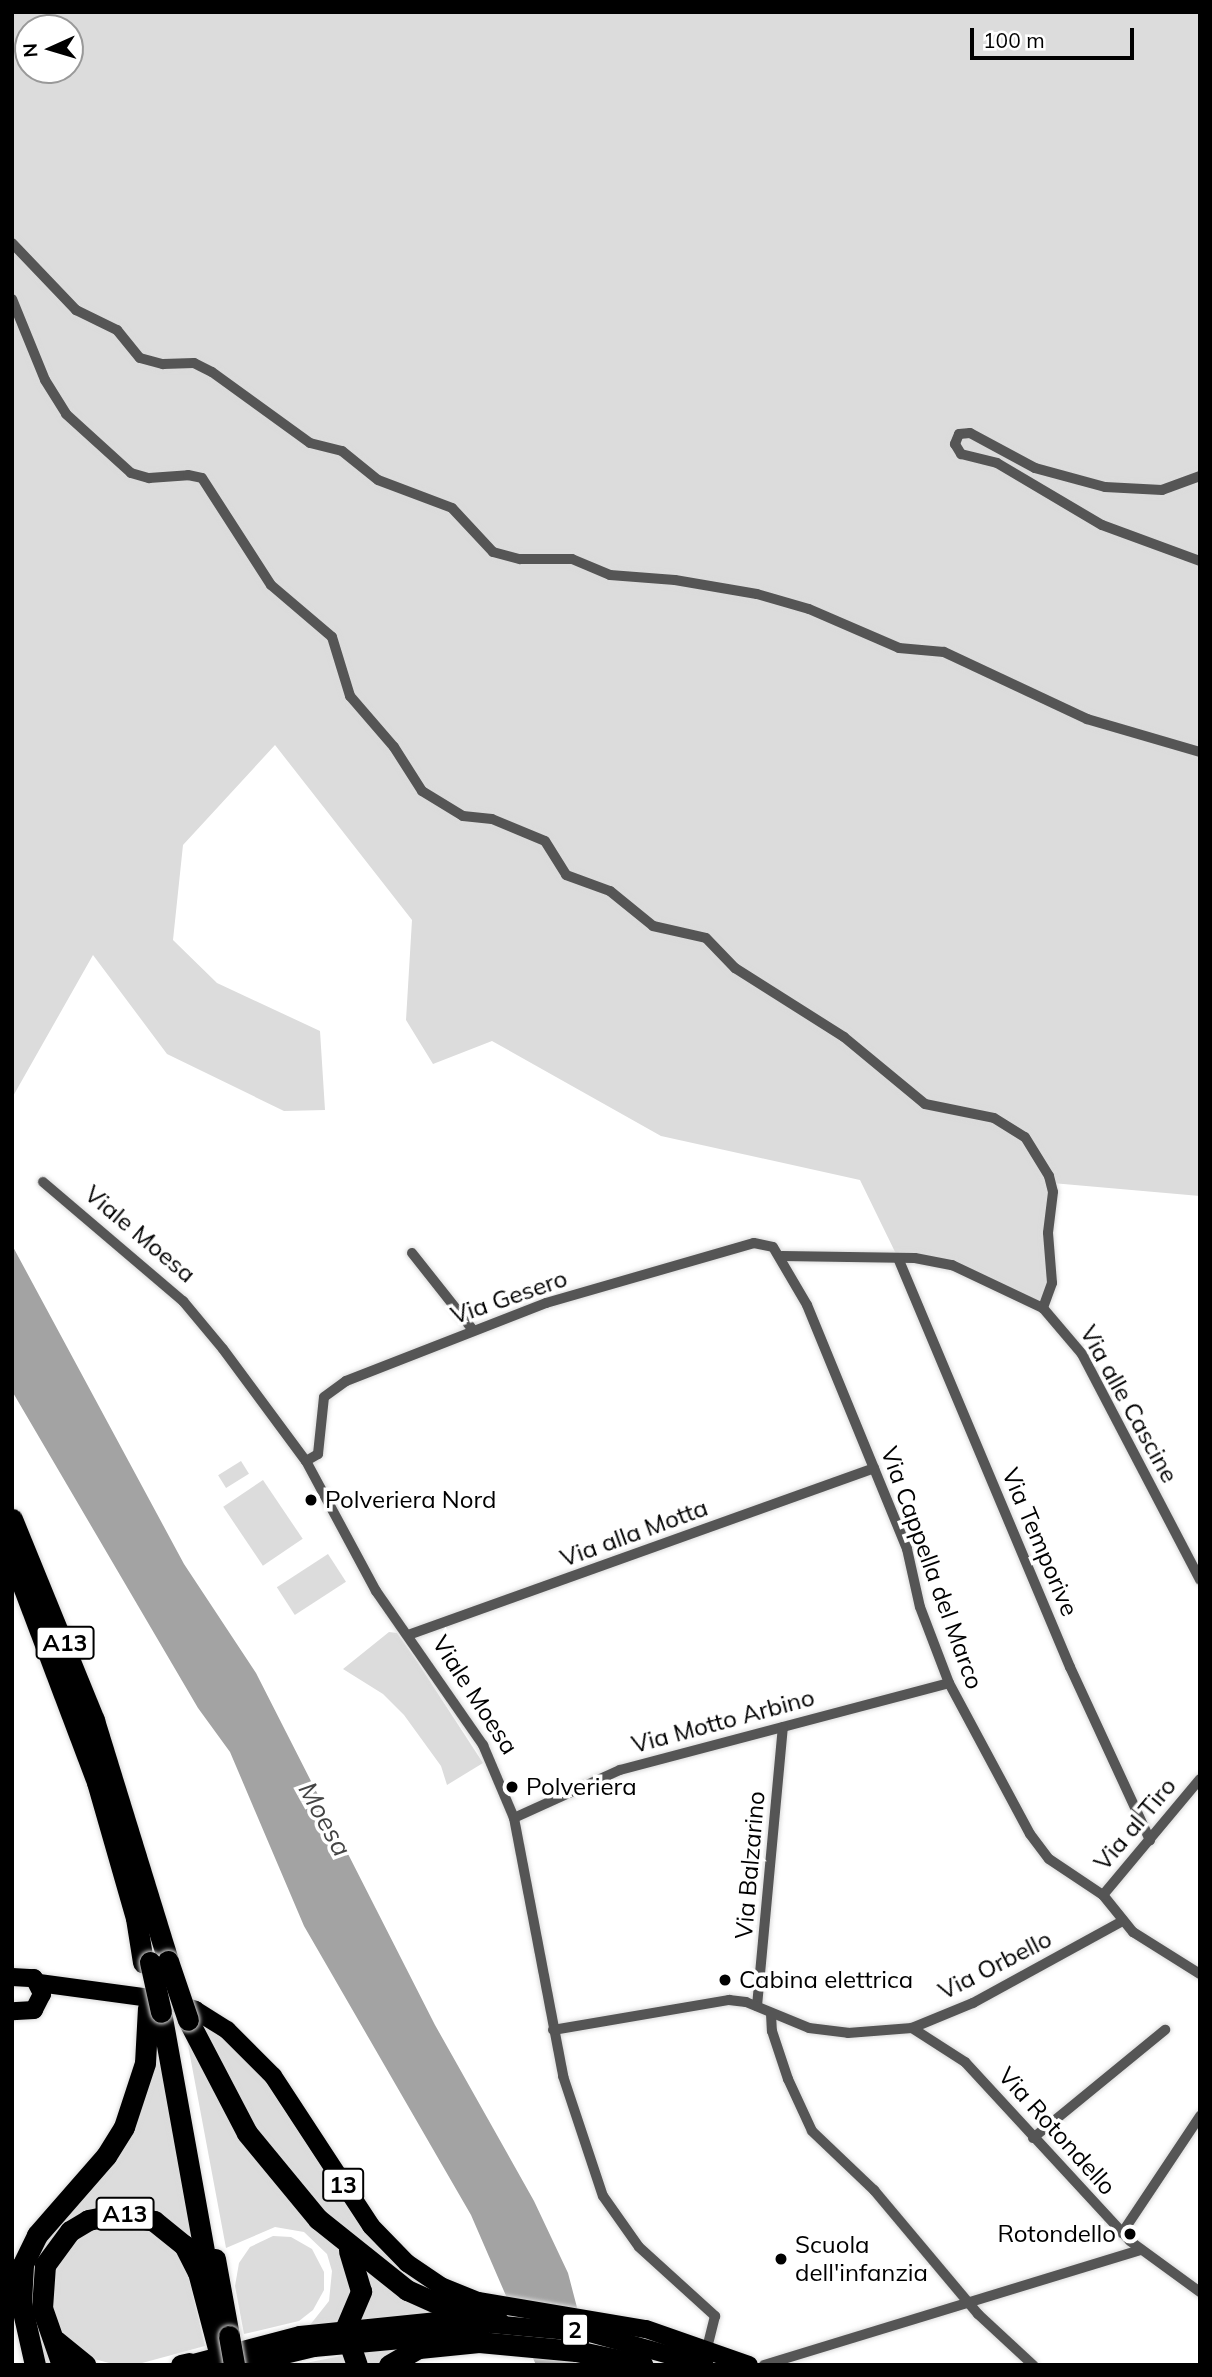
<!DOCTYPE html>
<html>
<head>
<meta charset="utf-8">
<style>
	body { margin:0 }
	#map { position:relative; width:1212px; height:2377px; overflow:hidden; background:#fff; font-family:Mulish,sans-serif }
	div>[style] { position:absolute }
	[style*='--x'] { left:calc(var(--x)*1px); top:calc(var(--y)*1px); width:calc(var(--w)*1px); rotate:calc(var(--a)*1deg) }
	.green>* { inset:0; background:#dcdcdc; transform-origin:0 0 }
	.water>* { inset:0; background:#a3a3a3 }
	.roads { filter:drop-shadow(0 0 2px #dbdbdb) drop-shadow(0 0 2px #dbdbdb) }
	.minor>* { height:10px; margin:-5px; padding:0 5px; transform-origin:5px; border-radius:5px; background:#555 }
	.primary>* { height:18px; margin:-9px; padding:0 9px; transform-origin:9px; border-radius:9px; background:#000 }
	.motorway>* { height:21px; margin:-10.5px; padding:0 10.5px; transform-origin:10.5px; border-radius:10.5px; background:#000 }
	.bridges { filter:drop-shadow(0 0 2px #dbdbdb) drop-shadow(0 0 2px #dbdbdb) }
	.motorway-bridge>* { height:21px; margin:-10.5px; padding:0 10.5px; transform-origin:10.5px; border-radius:10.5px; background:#000 }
	.dots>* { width:19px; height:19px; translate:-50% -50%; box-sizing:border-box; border:4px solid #fff; border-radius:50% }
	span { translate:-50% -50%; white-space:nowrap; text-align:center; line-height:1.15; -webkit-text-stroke:7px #fff; paint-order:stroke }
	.shield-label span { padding:2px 5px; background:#fff; border:2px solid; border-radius:5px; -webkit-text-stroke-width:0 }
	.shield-label { font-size:23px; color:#000; font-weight:700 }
	.street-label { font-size:24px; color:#000 }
	.poi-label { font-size:24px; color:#000 }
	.left { translate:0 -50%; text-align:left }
	.right { translate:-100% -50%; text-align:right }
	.water-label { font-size:26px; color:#444; font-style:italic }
	.frame { position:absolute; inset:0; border:14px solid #000; pointer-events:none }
	.north { position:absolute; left:14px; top:14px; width:70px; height:70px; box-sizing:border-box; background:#fff; border:2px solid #999; border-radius:50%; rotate:266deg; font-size:19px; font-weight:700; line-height:28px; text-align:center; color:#000 }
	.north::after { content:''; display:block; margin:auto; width:24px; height:32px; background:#000; clip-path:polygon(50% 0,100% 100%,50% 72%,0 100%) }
	.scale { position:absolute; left:970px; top:28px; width:164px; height:32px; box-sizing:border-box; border:4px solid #000; border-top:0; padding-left:9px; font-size:21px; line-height:24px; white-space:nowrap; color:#000; -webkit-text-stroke:5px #fff; paint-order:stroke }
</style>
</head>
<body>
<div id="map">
	<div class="green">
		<div style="clip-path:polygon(evenodd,12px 12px,1200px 12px,1200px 1196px,1052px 1183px,1052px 1268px,1043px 1308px,952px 1265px,898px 1258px,860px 1180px,661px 1136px,492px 1041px,433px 1064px,406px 1020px,412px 920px,275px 745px,183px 845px,173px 940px,217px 983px,320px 1031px,325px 1110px,284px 1111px,167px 1054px,93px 955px,12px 1098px,12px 12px,28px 28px,70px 28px,70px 70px,28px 70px,28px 28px)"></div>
		<div style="left:241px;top:1461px;width:15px;height:27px;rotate:58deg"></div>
		<div style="left:263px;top:1480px;width:71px;height:48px;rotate:56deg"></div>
		<div style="left:328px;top:1554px;width:33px;height:61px;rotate:57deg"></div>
		<div style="clip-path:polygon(389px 1632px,397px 1633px,418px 1663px,483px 1763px,447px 1785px,441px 1766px,404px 1715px,383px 1694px,343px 1669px)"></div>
		<div style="clip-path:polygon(199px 2023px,221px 2036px,261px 2075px,364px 2232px,396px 2265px,427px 2287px,427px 2294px,316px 2204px,251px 2124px)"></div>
		<div style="clip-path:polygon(185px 2029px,339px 2248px,354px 2278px,343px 2321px,310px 2325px,329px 2301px,332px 2271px,327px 2254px,304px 2232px,275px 2227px,226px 2248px)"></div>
		<div style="clip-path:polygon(154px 2050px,165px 2081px,194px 2247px,158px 2217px,67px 2227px,39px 2319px,58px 2365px,42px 2365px,27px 2301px,35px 2252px,80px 2197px)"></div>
		<div style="clip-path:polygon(114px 2223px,152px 2230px,172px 2245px,186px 2267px,205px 2346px,142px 2363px,113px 2364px,90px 2358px,61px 2332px,52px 2313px,54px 2270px,76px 2238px,94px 2227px)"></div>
		<div style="clip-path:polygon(273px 2236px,291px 2237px,312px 2249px,324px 2272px,324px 2290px,313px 2310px,299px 2321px,244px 2334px,235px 2286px,239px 2263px,250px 2247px)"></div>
		<div style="clip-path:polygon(363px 2266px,443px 2314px,358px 2319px)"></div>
		<div style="clip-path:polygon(404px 2347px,381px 2365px,363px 2365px,363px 2352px)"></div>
		<div style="clip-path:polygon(346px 2355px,353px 2365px,295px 2365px)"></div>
	</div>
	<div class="water">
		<div style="clip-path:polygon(12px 1245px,184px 1564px,256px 1673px,435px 2025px,534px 2201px,568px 2273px,592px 2365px,536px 2365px,471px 2215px,304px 1926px,230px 1752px,198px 1708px,12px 1391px)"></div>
	</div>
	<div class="roads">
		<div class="minor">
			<div style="--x:12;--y:243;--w:93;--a:46.3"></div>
			<div style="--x:76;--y:310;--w:46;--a:26"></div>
			<div style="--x:117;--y:330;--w:36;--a:51"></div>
			<div style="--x:140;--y:358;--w:24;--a:15"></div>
			<div style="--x:163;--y:364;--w:31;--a:-2"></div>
			<div style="--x:194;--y:363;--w:20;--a:27"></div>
			<div style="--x:212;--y:372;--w:121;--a:35.9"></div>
			<div style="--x:310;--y:443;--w:33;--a:14"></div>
			<div style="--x:342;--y:451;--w:46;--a:38.9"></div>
			<div style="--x:378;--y:480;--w:79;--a:20.7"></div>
			<div style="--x:452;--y:508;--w:60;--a:47"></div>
			<div style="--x:493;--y:552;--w:28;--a:15"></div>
			<div style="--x:520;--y:559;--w:52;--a:0"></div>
			<div style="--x:572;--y:559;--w:41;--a:22.8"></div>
			<div style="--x:610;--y:575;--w:65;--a:4.4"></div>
			<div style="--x:675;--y:580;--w:83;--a:9.7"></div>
			<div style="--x:757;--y:594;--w:54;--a:16.1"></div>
			<div style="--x:809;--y:609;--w:98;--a:23.4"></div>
			<div style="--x:899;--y:648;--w:45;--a:5.1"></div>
			<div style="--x:944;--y:652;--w:158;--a:25.1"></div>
			<div style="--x:1087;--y:719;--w:118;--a:16.3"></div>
			<div style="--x:12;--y:299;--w:87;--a:67.8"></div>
			<div style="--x:45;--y:380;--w:40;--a:58"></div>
			<div style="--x:66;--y:414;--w:88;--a:42.2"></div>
			<div style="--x:131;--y:473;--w:19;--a:16"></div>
			<div style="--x:149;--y:478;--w:39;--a:-4"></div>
			<div style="--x:188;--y:475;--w:14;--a:12"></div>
			<div style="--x:202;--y:478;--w:127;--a:57.2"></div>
			<div style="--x:271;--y:585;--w:80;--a:40.4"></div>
			<div style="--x:332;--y:637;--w:62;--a:73"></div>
			<div style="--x:350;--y:696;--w:67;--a:49.2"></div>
			<div style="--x:394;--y:747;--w:52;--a:57.5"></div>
			<div style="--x:422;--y:791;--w:48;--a:31.4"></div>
			<div style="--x:463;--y:816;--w:29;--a:6"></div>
			<div style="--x:492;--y:819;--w:57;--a:22.5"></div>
			<div style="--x:545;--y:841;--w:40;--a:58"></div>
			<div style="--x:566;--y:875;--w:47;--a:20"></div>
			<div style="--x:610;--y:891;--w:55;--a:39.1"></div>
			<div style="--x:653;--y:926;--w:54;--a:12.8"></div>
			<div style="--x:706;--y:938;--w:42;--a:46"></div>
			<div style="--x:735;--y:968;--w:129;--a:32.3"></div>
			<div style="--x:844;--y:1037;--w:105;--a:39.6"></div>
			<div style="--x:925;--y:1104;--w:70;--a:11.5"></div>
			<div style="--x:994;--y:1118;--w:36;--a:32"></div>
			<div style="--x:1025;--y:1137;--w:46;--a:58.4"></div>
			<div style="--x:1049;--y:1176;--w:16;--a:76"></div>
			<div style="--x:1053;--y:1192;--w:41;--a:97"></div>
			<div style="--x:1048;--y:1233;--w:50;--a:85.4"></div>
			<div style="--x:1052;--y:1283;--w:27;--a:110"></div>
			<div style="--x:1200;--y:476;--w:40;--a:159.8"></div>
			<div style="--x:1162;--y:490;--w:57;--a:-177"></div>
			<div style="--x:1105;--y:487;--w:73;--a:-164.8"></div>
			<div style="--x:1035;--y:468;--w:74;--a:-151.7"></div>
			<div style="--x:970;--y:433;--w:11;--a:175"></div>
			<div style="--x:959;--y:434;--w:11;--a:112"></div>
			<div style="--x:955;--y:444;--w:12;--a:59"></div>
			<div style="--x:961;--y:454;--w:37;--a:14"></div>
			<div style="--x:997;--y:463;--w:122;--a:30.6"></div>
			<div style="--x:1102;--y:525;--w:104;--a:20.2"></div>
			<div style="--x:43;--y:1182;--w:184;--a:40.4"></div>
			<div style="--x:183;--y:1301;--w:62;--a:50.2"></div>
			<div style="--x:223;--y:1349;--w:139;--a:53.5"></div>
			<div style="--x:306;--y:1461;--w:148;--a:61.7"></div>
			<div style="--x:376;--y:1591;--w:188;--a:55.2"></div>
			<div style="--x:483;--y:1745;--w:79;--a:67"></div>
			<div style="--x:514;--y:1818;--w:263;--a:79.2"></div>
			<div style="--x:563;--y:2076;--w:126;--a:71.6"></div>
			<div style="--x:603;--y:2196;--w:62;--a:54.8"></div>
			<div style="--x:639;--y:2247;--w:103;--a:42.2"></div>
			<div style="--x:715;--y:2316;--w:32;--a:104"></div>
			<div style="--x:412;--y:1253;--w:98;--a:51.6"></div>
			<div style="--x:782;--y:1256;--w:133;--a:0.9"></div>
			<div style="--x:915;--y:1258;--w:38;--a:11"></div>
			<div style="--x:952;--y:1265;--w:101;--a:25.3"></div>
			<div style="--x:1043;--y:1308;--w:60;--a:49.7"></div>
			<div style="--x:1082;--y:1354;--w:255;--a:62.4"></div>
			<div style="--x:898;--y:1258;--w:444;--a:67.2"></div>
			<div style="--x:1070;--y:1667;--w:191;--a:65.2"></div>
			<div style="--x:306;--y:1461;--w:14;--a:-30"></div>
			<div style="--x:318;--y:1454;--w:57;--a:-84"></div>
			<div style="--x:324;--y:1397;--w:27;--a:-36"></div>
			<div style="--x:346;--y:1381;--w:215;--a:-21.3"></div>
			<div style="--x:546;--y:1303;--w:216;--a:-16.1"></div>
			<div style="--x:754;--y:1243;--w:19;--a:12"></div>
			<div style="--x:773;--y:1247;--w:67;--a:59.6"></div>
			<div style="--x:807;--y:1305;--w:264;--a:67.7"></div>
			<div style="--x:907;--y:1549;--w:59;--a:77.4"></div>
			<div style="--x:920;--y:1607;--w:81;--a:69.1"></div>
			<div style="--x:949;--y:1683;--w:171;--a:61.8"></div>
			<div style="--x:1030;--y:1834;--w:31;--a:53"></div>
			<div style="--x:1049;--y:1859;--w:65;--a:33.7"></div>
			<div style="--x:1103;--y:1895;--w:48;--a:51"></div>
			<div style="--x:1133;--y:1932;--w:79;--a:32.1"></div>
			<div style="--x:408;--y:1635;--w:495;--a:-19.7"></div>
			<div style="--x:514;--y:1818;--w:116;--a:-24.4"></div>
			<div style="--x:620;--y:1770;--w:340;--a:-14.8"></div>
			<div style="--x:1103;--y:1895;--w:151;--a:-50.1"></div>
			<div style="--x:757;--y:2006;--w:280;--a:-84.7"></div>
			<div style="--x:771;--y:2014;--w:17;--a:87"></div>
			<div style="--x:772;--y:2031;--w:51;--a:71.6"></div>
			<div style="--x:788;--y:2079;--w:57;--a:65.2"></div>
			<div style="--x:812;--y:2131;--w:86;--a:43.6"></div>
			<div style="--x:874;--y:2190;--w:162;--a:50"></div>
			<div style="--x:978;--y:2314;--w:75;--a:42.8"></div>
			<div style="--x:912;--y:2028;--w:63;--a:32.7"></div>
			<div style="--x:965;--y:2062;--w:243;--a:47.3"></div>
			<div style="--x:1130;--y:2241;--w:87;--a:36.1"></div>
			<div style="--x:553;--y:2030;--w:179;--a:-9.7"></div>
			<div style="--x:729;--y:2000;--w:17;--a:7"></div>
			<div style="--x:746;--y:2002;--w:68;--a:22.4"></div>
			<div style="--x:809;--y:2028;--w:39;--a:7"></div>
			<div style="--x:848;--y:2033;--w:64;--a:-4.5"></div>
			<div style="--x:912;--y:2028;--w:66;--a:-22.3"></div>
			<div style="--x:973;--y:2003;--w:171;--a:-28.7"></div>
			<div style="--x:1033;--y:2138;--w:171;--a:-39.3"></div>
			<div style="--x:1122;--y:2233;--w:141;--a:-56.3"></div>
			<div style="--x:764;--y:2365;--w:394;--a:-17"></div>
		</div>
		<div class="primary">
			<div style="--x:12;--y:1977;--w:22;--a:3"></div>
			<div style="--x:34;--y:1978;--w:18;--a:63"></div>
			<div style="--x:42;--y:1994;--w:18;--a:117"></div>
			<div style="--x:34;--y:2010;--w:22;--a:177"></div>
			<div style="--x:39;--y:1983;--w:127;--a:7.7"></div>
			<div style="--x:165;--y:2000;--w:32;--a:18"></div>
			<div style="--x:195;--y:2010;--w:38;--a:32"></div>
			<div style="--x:227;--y:2030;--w:65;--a:45"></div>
			<div style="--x:273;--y:2076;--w:179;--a:56.8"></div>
			<div style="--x:371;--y:2226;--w:52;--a:45.8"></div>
			<div style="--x:407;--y:2263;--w:41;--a:34.1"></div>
			<div style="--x:441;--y:2286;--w:40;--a:22"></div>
			<div style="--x:478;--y:2301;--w:170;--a:9.5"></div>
			<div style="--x:646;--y:2329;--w:109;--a:19.3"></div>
			<div style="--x:186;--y:2365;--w:118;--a:-14.7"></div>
			<div style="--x:300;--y:2335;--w:148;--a:-5.8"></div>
			<div style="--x:447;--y:2320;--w:144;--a:5.2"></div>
			<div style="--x:590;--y:2333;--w:119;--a:15.5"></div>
			<div style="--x:243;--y:2365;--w:73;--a:-13.5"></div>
			<div style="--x:314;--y:2348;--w:167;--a:-5.2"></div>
		</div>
		<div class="motorway">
			<div style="--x:12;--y:1519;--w:217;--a:67.8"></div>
			<div style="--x:94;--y:1720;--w:252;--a:72.9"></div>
			<div style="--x:12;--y:1557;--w:241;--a:69.3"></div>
			<div style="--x:97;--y:1782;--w:141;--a:74"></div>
			<div style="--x:136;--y:1918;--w:45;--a:81"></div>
			<div style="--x:161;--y:2012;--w:270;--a:79.8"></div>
			<div style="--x:188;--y:2020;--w:127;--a:62.4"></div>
			<div style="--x:247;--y:2133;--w:112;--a:50.5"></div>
			<div style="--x:318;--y:2219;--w:114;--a:38.6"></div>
			<div style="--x:407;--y:2290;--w:36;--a:24"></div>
			<div style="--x:440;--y:2305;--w:61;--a:16.1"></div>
			<div style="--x:215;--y:2259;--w:78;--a:79.7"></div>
			<div style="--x:346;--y:2327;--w:39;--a:-67"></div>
			<div style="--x:361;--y:2291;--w:42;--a:-106.7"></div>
			<div style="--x:56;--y:2341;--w:38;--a:39"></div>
			<div style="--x:350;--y:2345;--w:21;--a:71"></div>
			<div style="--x:35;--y:2365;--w:64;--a:-102.7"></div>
			<div style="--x:21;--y:2303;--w:39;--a:-87"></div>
			<div style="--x:23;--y:2264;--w:32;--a:-64"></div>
			<div style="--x:37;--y:2235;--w:105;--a:-48.9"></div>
			<div style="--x:106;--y:2156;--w:34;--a:-58"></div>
			<div style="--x:124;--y:2127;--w:67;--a:-71.8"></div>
			<div style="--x:145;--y:2063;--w:55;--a:-86.9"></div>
			<div style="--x:62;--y:2365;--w:60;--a:-109.3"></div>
			<div style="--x:42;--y:2308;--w:43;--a:-86"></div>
			<div style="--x:45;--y:2265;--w:42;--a:-53.7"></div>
			<div style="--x:70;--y:2231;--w:21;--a:-31"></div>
			<div style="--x:88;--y:2220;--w:31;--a:-11"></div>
			<div style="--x:118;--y:2214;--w:37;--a:11"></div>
			<div style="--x:154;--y:2221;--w:38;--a:39"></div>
			<div style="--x:184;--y:2245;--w:30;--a:63"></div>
			<div style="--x:198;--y:2272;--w:83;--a:75.3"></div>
			<div style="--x:181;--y:2365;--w:8;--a:-14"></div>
			<div style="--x:389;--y:2365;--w:34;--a:-30"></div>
			<div style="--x:419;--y:2348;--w:60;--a:-5.7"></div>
			<div style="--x:479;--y:2342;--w:97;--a:5.3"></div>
			<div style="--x:576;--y:2351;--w:68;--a:11.8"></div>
		</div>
	</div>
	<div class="bridges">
		<div class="motorway-bridge">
			<div style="--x:168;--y:1961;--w:62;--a:71.3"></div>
			<div style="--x:150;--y:1962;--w:51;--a:77.6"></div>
			<div style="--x:229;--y:2336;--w:29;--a:80"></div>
		</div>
	</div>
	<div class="dots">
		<div style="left:311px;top:1500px;background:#000"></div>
		<div style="left:512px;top:1787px;background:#000"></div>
		<div style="left:725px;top:1980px;background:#000"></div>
		<div style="left:1130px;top:2234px;background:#000"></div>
		<div style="left:781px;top:2259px;background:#000"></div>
	</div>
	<div class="shield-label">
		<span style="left:65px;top:1643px">A13</span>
		<span style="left:343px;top:2185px">13</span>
		<span style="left:125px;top:2214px">A13</span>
		<span style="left:575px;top:2330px">2</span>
	</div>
	<div class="street-label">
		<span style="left:140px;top:1234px;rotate:40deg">Viale Moesa</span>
		<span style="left:509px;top:1297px;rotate:-19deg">Via Gesero</span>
		<span style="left:1129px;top:1404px;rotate:61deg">Via alle Cascine</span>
		<span style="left:634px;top:1533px;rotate:-20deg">Via alla Motta</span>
		<span style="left:1040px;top:1542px;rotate:67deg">Via Temporive</span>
		<span style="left:932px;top:1568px;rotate:70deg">Via Cappella del Marco</span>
		<span style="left:475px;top:1695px;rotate:57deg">Viale Moesa</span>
		<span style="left:723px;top:1721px;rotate:-15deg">Via Motto Arbino</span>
		<span style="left:1135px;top:1824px;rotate:-50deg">Via al Tiro</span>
		<span style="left:750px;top:1865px;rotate:-85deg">Via Balzarino</span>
		<span style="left:995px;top:1965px;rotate:-27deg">Via Orbello</span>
		<span style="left:1057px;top:2131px;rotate:48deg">Via Rotondello</span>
	</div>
	<div class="poi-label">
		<span class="left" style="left:325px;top:1500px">Polveriera Nord</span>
		<span class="left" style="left:526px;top:1787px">Polveriera</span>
		<span class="left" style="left:739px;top:1980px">Cabina elettrica</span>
		<span class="right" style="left:1116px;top:2234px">Rotondello</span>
		<span class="left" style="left:795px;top:2259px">Scuola<br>dell'infanzia</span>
	</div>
	<div class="water-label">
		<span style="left:325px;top:1819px;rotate:61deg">Moesa</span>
	</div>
	<div class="frame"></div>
	<div class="north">N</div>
	<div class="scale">100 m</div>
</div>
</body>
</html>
